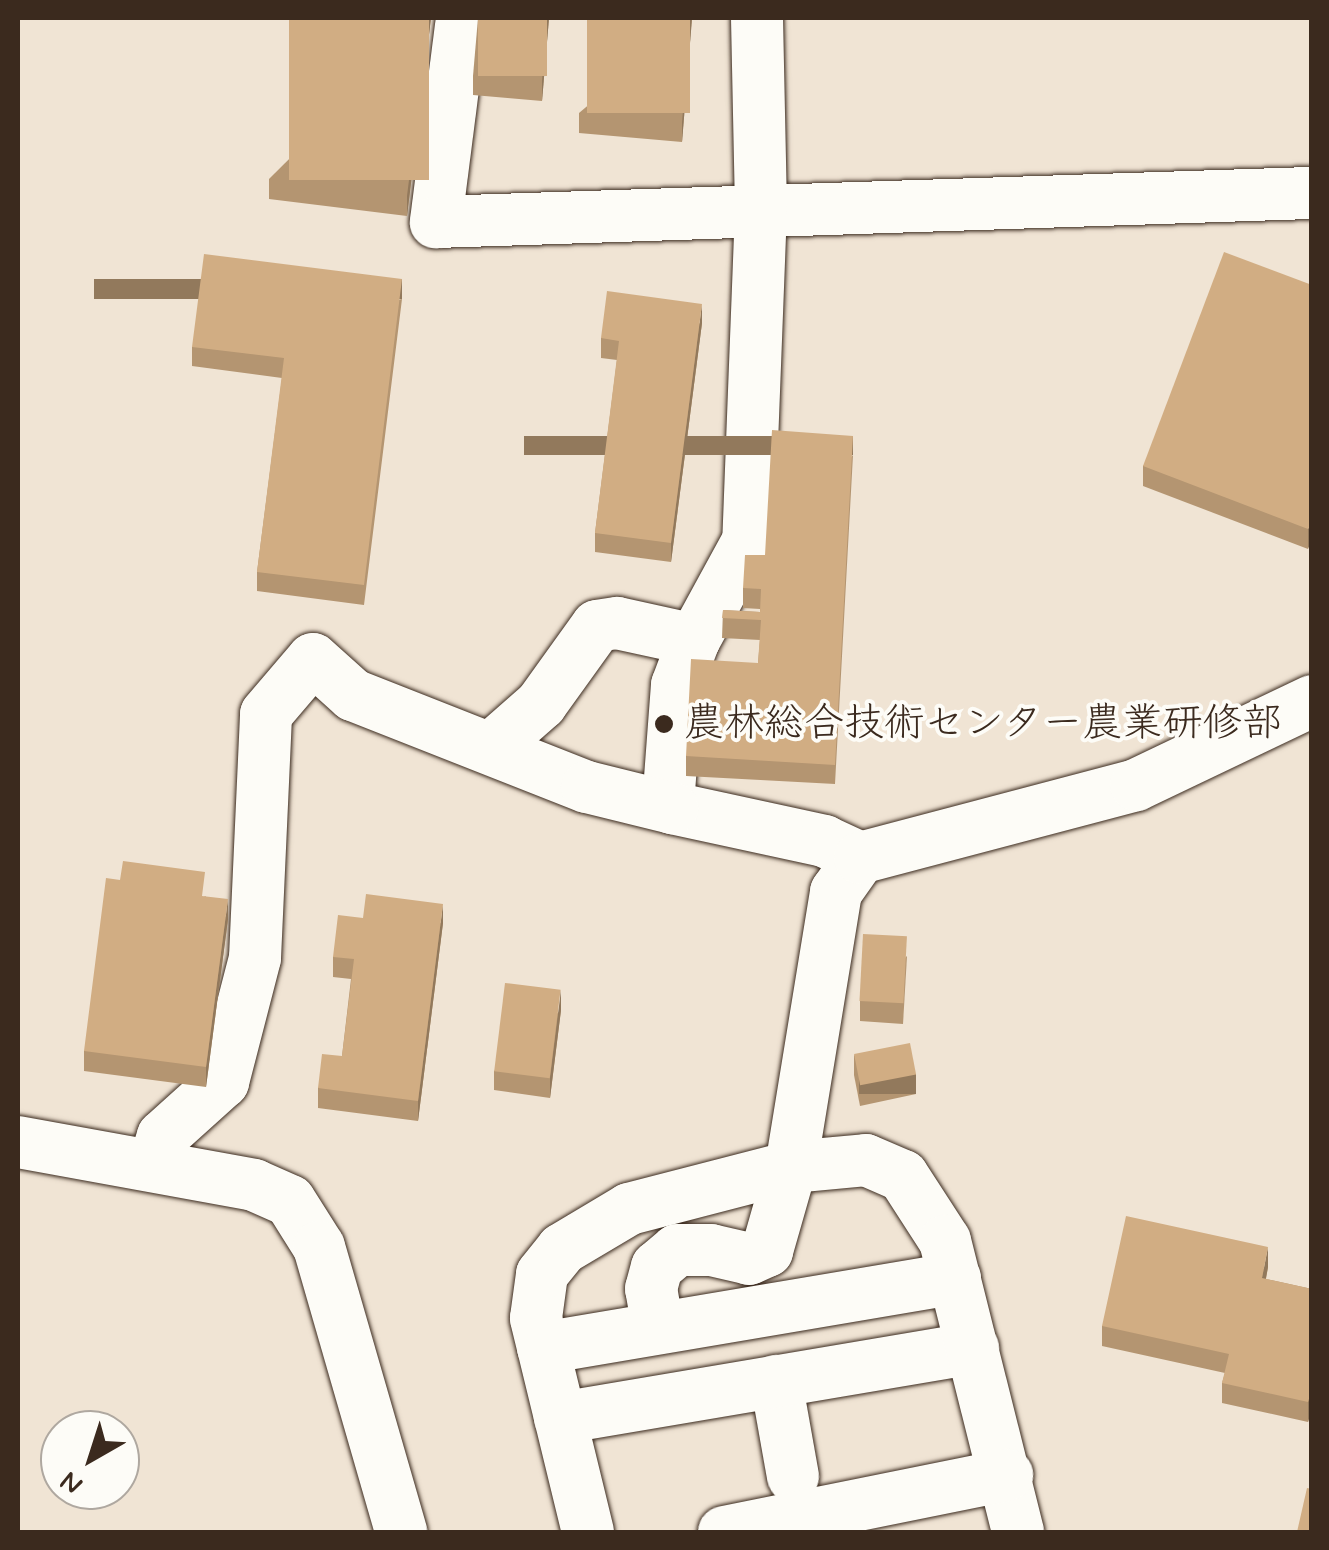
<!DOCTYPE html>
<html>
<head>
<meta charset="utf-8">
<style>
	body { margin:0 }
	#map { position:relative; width:1329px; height:1550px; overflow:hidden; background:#fdfcf7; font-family:Mynerve,"Klee One",sans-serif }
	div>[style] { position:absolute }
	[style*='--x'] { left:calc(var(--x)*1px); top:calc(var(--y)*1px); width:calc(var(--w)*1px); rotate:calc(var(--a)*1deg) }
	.built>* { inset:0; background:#f0e4d4 }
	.roads { filter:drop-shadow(0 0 2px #3b2a1e) drop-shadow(0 0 2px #3b2a1e) }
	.minor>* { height:52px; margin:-26px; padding:0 26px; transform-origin:26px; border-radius:26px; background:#fdfcf7 }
	.wall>* { inset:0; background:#b49571 }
	.shaded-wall>* { inset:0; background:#92795c; transform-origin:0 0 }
	.building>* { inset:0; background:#d1ad83; transform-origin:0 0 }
	.dots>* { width:28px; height:28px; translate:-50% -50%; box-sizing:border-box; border:5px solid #fdfcf7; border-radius:50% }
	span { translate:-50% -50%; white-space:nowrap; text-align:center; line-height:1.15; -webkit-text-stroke:8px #fdfcf7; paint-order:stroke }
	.poi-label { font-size:40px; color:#3b2a1e }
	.left { translate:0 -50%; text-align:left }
	.frame { position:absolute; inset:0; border:20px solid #3b2a1e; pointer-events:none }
	.north { position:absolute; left:40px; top:1410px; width:100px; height:100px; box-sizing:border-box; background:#fdfcf7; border:2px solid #afa8a0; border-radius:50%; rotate:219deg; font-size:28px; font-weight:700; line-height:40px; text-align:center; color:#3b2a1e }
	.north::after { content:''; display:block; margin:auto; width:35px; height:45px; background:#3b2a1e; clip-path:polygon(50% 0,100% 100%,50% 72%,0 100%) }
</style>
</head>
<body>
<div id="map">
	<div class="built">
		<div style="clip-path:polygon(evenodd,18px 18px,1311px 18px,1311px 1532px,18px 1532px,18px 18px,60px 1430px,120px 1430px,120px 1490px,60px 1490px,60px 1430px)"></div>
	</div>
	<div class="roads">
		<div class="minor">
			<div style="--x:462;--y:18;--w:206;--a:97.3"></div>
			<div style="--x:436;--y:222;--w:876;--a:-1.9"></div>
			<div style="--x:757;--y:18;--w:191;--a:88.8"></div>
			<div style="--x:761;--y:209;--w:332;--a:92.2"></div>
			<div style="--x:748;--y:541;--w:113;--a:118.6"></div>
			<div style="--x:694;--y:640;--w:48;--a:110.7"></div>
			<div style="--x:677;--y:685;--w:107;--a:94.3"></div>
			<div style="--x:669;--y:792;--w:16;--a:79"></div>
			<div style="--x:672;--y:808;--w:156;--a:12.2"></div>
			<div style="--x:824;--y:841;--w:40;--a:25"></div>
			<div style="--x:491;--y:748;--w:67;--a:-41.3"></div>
			<div style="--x:541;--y:704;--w:96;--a:-54.3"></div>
			<div style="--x:597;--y:626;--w:20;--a:-9"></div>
			<div style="--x:617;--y:623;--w:79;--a:12.4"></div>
			<div style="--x:18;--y:1142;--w:240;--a:10.3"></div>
			<div style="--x:254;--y:1185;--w:39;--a:24"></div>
			<div style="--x:290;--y:1201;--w:54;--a:57.8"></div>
			<div style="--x:319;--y:1247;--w:297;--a:73.9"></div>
			<div style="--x:154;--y:1165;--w:30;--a:-73"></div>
			<div style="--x:163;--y:1136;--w:81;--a:-42"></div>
			<div style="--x:223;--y:1082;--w:128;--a:-75.5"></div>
			<div style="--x:255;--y:958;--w:244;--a:-87.4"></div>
			<div style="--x:266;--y:714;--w:72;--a:-49.5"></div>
			<div style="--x:313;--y:659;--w:54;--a:42"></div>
			<div style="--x:353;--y:695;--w:251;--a:21.5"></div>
			<div style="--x:587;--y:787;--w:88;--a:13.9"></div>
			<div style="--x:658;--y:1328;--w:40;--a:-100"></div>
			<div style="--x:651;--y:1289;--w:23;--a:-75"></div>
			<div style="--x:657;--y:1267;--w:26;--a:-40"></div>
			<div style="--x:677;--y:1250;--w:34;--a:0"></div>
			<div style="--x:711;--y:1250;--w:39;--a:13"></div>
			<div style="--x:749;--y:1259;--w:20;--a:-24"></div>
			<div style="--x:767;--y:1251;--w:87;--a:-74.1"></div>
			<div style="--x:791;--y:1167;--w:279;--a:-80.7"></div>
			<div style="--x:836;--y:892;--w:42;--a:-54.8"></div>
			<div style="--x:860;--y:858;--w:285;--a:-14.8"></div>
			<div style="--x:1136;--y:785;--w:195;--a:-25.5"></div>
			<div style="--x:543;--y:1348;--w:418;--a:-9.6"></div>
			<div style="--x:776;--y:1381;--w:97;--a:79.9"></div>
			<div style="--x:560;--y:1418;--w:419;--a:-9.6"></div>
			<div style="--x:588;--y:1532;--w:220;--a:-103.7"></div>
			<div style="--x:536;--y:1318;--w:44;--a:-82.2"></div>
			<div style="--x:542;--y:1274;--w:32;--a:-51"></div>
			<div style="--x:562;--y:1249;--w:78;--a:-30.8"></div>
			<div style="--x:629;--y:1209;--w:167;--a:-14.5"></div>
			<div style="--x:791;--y:1167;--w:75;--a:-5.3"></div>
			<div style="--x:866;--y:1160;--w:40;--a:23.4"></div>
			<div style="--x:903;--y:1176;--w:77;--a:57.1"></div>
			<div style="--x:945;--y:1241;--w:300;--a:75.9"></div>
			<div style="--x:724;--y:1532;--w:289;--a:-11.4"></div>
		</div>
	</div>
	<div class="wall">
		<div style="clip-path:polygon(431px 18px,407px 216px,269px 199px,269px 179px)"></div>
		<div style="clip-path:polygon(478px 18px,549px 18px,542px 101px,473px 95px,473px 76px)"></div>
		<div style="clip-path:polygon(692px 18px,682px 142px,579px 133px,579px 113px)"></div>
		<div style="clip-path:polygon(1312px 285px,1308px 549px,1143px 486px,1143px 466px)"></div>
		<div style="clip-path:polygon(402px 299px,364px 605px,257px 591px,257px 572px,282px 378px,192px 366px,192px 347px)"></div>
		<div style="clip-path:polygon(702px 323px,671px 562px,595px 552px,595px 533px,617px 360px,601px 358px,601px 338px)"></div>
		<div style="clip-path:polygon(853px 455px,835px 784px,686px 776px,686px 756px,758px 663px,760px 640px,722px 638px,723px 610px,760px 612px,760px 609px,743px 608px,743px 588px,765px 555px)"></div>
		<div style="clip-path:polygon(205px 896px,228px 919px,206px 1087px,84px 1071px,84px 1051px)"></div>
		<div style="clip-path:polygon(363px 918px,443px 923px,418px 1121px,318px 1108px,318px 1088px,342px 1056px,351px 979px,333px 977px,333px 957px)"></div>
		<div style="clip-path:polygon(907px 956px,903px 1024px,860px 1021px,860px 1001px)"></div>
		<div style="clip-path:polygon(561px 1010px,550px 1098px,494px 1090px,494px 1071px)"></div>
		<div style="clip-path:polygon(854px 1055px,916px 1094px,860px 1106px,854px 1075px)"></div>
		<div style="clip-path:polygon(1268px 1267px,1266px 1279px,1312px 1289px,1312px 1408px,1308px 1422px,1222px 1403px,1222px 1383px,1225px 1373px,1102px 1346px,1102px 1326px)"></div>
	</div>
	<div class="shaded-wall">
		<div style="clip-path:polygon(429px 18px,431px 18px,407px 216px,407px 196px)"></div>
		<div style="clip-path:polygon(547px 18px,549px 18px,542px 101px,542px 81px)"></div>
		<div style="clip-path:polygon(690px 18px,692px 18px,682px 142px,682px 123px)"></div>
		<div style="left:402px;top:279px;width:20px;height:308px;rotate:90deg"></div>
		<div style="clip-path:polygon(702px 304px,702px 323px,671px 562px,671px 543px)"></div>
		<div style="left:853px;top:436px;width:19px;height:329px;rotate:90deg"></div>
		<div style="clip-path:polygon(1312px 521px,1312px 540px,1308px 549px,1308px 529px)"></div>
		<div style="clip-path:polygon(228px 899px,228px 919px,206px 1087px,206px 1067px)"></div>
		<div style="clip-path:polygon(443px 904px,443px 923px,418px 1121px,418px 1101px)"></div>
		<div style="clip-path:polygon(561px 990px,561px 1010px,550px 1098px,550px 1078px)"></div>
		<div style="left:916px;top:1074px;width:20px;height:57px;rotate:90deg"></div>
		<div style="clip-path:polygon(1268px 1247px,1268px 1267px,1262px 1298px,1262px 1278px)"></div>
		<div style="clip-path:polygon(1312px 1388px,1312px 1408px,1308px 1422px,1308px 1402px)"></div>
	</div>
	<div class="building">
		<div style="left:289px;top:18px;width:140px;height:162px"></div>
		<div style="left:478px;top:18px;width:69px;height:58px"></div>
		<div style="left:587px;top:18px;width:103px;height:95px"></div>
		<div style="clip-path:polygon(1224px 252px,1312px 285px,1312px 521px,1308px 529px,1143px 466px)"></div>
		<div style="clip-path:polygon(204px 254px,402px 279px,364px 585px,257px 572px,284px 358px,192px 347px)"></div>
		<div style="clip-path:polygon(607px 291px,702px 304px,671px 543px,595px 533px,619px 341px,601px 338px)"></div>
		<div style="clip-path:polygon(772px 430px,853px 436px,835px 765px,686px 756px,691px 659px,758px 663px,761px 620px,722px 618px,723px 610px,760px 612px,761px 589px,743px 588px,745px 555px,765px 555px)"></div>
		<div style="clip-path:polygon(123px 861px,205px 872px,202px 896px,228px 899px,206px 1067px,84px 1051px,106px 878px,120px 880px)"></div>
		<div style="clip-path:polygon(366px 894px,443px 904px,418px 1101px,318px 1088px,322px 1054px,342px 1056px,354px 959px,333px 957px,338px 915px,363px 918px)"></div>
		<div style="left:863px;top:934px;width:44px;height:67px;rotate:3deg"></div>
		<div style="left:505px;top:983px;width:56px;height:89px;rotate:7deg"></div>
		<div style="left:910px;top:1043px;width:32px;height:57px;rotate:79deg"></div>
		<div style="clip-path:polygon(1126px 1216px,1268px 1247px,1262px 1278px,1312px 1289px,1312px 1388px,1308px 1402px,1222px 1383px,1229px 1354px,1102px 1326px)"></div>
		<div style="clip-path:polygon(1307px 1488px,1312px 1489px,1312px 1532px,1297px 1532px)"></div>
	</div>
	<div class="dots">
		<div style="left:664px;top:724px;background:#3b2a1e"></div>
	</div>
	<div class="poi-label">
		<span class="left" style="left:684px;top:724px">農林総合技術センター農業研修部</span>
	</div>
	<div class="frame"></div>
	<div class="north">N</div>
</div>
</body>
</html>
